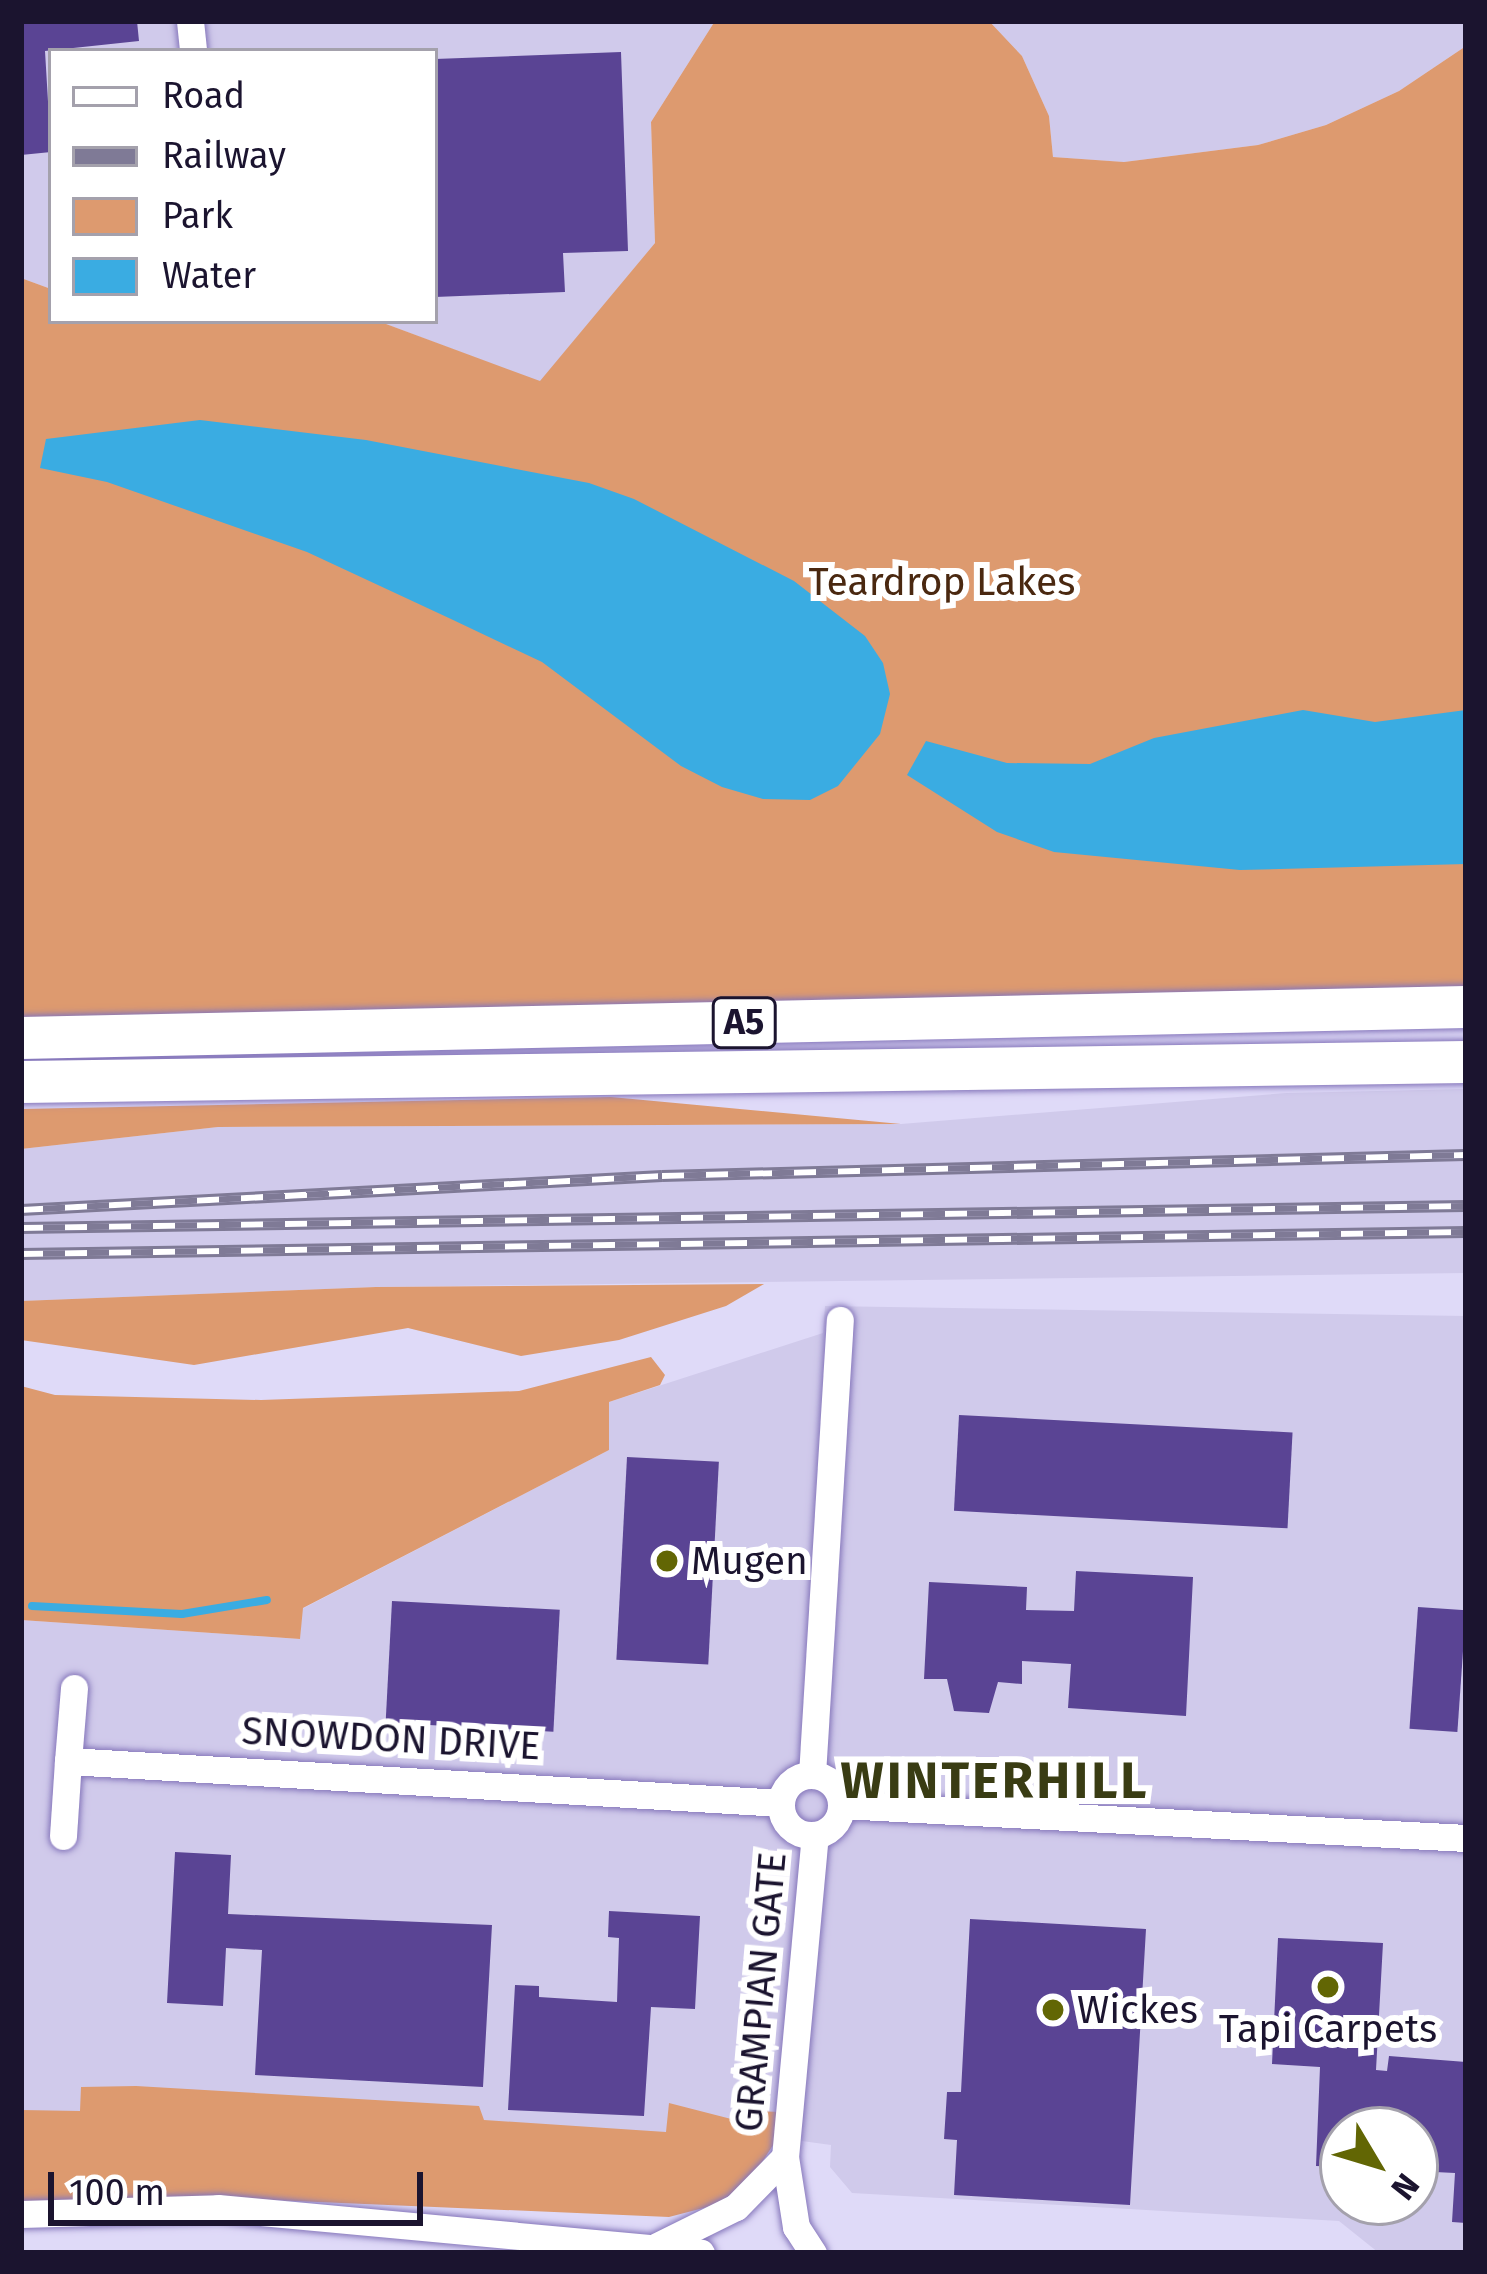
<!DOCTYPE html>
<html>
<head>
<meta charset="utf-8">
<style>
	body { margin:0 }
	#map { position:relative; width:1487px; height:2274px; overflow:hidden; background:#dfdaf8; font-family:"Fira Sans",sans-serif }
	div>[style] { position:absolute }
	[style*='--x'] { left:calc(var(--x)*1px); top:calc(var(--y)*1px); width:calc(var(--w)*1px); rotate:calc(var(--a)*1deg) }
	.built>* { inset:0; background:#d0caeb }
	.green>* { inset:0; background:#dd9a6f }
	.water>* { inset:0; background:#3aace2 }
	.stream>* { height:8px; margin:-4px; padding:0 4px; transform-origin:4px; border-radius:4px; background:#3aace2 }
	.building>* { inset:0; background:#5a4494; transform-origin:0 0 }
	.roads { filter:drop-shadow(0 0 3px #8677bb) drop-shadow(0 0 3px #8677bb) }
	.minor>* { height:27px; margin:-13.5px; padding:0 13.5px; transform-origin:13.5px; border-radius:13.5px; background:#fff }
	.minor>.ring { margin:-13.5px; padding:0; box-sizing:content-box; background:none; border:27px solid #fff; border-radius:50% }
	.highway>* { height:42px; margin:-21px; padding:0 21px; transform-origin:21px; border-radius:21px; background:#fff }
	.rail>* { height:12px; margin-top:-6px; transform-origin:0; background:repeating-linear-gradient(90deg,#fff 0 22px,#7f7a96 0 44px); box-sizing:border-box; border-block:3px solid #7f7a96 }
	.dots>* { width:33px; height:33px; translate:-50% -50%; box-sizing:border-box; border:6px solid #fff; border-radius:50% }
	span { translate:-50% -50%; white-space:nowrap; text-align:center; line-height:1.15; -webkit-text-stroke:12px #fff; paint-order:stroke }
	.shield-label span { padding:3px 9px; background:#fff; border:3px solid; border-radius:9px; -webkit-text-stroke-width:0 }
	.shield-label { font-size:36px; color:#1b142f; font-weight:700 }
	.park-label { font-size:39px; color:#4a2810 }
	.poi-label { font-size:39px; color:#1b142f }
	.left { translate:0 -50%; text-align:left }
	.street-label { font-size:39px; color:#1b142f }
	.district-label { font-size:51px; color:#393c13; font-weight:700; letter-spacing:3px }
	.frame { position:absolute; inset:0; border:24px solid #1b142f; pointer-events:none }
	.legend { position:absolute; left:48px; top:48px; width:390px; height:276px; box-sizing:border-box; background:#fff; border:3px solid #a4a1ac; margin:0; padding:15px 21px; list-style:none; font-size:36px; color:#1b142f }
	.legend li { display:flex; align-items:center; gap:24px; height:60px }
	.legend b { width:60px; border:3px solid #a4a1ac }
	.north { position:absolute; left:1319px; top:2106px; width:120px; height:120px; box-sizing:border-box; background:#fff; border:3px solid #a4a1ac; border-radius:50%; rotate:128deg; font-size:33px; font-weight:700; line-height:48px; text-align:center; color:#1b142f }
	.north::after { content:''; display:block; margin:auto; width:42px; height:54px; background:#626604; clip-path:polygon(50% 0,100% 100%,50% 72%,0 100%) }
	.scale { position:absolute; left:48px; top:2172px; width:375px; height:54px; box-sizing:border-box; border:6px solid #1b142f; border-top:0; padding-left:15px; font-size:36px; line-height:42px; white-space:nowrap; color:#1b142f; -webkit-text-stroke:9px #fff; paint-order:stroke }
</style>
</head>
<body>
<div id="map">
	<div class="built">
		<div style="clip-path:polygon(21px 21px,715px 21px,651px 122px,655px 243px,540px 382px,378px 321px,435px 321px,435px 51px,51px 51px,51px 289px,21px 278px)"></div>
		<div style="clip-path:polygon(989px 21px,1466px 21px,1466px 46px,1399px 91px,1326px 125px,1258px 145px,1124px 162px,1053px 157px,1049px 116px,1022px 56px)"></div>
		<div style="clip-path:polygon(1466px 1089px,1466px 1273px,376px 1287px,21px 1301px,21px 1149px,218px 1127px,901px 1124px,1287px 1093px)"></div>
		<div style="clip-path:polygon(evenodd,825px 1306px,1466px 1316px,1466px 2253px,1379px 2253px,1339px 2221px,852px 2193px,830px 2167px,831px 2145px,722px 2130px,698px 2145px,21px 2114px,21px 1620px,300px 1639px,302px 1609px,609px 1450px,609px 1402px,823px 1333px,825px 1306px,1343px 2130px,1415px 2130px,1415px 2202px,1343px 2202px,1343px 2130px)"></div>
	</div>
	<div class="green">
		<div style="clip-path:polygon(715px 21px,989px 21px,1022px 56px,1049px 116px,1053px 157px,1124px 162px,1258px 145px,1326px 125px,1399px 91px,1466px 46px,1466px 1007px,21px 1038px,21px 278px,51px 289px,51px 321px,378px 321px,540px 381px,655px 243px,651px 122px)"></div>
		<div style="clip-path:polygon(611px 1097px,901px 1124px,218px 1127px,21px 1149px,21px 1109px)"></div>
		<div style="clip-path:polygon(764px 1284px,726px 1306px,619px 1340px,521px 1356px,408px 1328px,194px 1365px,21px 1340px,21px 1301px,376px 1287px)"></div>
		<div style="clip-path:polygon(651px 1357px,665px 1375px,660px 1385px,609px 1402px,609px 1450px,303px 1608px,300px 1639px,21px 1620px,21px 1386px,55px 1395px,261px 1400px,519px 1391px)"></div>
		<div style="clip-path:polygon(136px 2086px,479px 2106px,484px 2120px,666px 2132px,669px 2103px,739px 2121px,756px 2111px,780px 2112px,775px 2142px,750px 2181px,719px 2204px,669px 2217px,248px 2199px,21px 2206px,21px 2110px,80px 2111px,81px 2087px)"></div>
	</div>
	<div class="water">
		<div style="clip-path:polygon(200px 420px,366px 440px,589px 483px,634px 499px,794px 581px,865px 636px,883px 663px,890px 694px,880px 734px,838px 786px,810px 800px,763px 799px,722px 787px,681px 766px,542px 662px,451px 619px,307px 552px,107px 482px,40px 468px,46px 439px)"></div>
		<div style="clip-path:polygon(1303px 710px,1375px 722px,1466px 710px,1466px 864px,1240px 870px,1054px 852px,997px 832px,907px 775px,926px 741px,1007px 763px,1090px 764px,1154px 738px)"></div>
	</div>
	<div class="stream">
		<div style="--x:32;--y:1606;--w:150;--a:3.1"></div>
		<div style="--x:182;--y:1614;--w:86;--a:-9.4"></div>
	</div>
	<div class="building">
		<div style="clip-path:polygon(21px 21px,137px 21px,139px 41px,45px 51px,51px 152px,21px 155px)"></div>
		<div style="clip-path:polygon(621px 52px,628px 251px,563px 253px,565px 292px,435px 297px,435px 59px)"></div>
		<div style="left:959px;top:1415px;width:334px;height:96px;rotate:3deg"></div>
		<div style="left:627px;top:1457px;width:92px;height:203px;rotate:3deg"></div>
		<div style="clip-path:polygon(1076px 1571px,1193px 1577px,1186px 1716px,1068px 1708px,1071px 1664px,1022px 1661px,1022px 1684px,998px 1682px,989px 1713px,954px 1711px,947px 1679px,924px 1679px,929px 1582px,1027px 1587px,1026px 1610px,1074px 1611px)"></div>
		<div style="left:392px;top:1601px;width:168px;height:122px;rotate:3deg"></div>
		<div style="left:1418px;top:1607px;width:48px;height:122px;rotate:4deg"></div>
		<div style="clip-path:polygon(175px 1852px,231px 1855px,228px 1914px,492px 1925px,483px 2087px,255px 2075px,262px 1950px,226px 1948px,223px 2006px,167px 2003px)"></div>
		<div style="clip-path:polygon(609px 1911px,700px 1916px,695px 2009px,651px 2007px,644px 2116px,508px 2110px,515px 1985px,539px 1986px,539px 1997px,617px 2002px,619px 1938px,608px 1937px)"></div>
		<div style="clip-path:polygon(970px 1919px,1146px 1929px,1130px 2205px,954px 2195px,957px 2140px,944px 2139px,947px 2092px,961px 2092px)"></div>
		<div style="clip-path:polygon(1278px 1938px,1383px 1943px,1376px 2070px,1387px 2071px,1389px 2056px,1466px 2062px,1466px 2223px,1452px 2222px,1455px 2173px,1415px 2171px,1415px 2130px,1343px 2130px,1343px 2167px,1316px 2166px,1320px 2067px,1272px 2064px)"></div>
	</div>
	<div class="roads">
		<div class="minor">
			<div style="--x:190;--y:21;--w:30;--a:84"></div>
			<div style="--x:74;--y:1688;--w:73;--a:94.7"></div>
			<div style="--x:68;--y:1761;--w:714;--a:3.37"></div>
			<div style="--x:812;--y:1775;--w:456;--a:-86.5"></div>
			<div class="ring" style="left:781px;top:1775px;width:33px;height:33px"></div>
			<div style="--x:841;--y:1805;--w:626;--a:3.02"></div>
			<div style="--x:63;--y:1836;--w:75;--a:-86.2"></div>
			<div style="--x:21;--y:2214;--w:197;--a:-1.7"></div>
			<div style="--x:218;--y:2208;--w:485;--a:5.3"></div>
			<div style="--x:657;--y:2246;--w:88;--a:-26.3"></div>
			<div style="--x:736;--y:2207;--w:70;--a:-45.6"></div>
			<div style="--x:813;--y:2253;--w:31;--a:-123"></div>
			<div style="--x:796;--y:2227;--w:71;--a:-98.9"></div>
			<div style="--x:785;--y:2157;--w:323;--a:-84.7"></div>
		</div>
		<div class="highway">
			<div style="--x:21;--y:1038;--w:1445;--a:-1.23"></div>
			<div style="--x:21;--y:1082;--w:1445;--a:-0.79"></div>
		</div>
	</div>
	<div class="rail">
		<div style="--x:21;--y:1210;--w:642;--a:-3.04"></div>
		<div style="--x:662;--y:1176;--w:804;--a:-1.5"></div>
		<div style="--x:21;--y:1228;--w:1445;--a:-0.87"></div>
		<div style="--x:21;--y:1254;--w:1445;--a:-0.87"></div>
	</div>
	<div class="dots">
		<div style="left:667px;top:1561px;background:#626604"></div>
		<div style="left:1328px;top:1987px;background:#626604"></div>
		<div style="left:1053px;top:2010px;background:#626604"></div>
	</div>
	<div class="shield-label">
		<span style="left:744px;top:1023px">A5</span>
	</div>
	<div class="park-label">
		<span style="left:942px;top:582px">Teardrop Lakes</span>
	</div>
	<div class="poi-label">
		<span class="left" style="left:691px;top:1561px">Mugen</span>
		<span class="left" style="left:1077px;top:2010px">Wickes</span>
		<span style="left:1328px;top:2029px">Tapi Carpets</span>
	</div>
	<div class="street-label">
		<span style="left:391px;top:1739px;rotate:3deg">SNOWDON DRIVE</span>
		<span style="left:761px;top:1992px;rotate:-85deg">GRAMPIAN GATE</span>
	</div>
	<div class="district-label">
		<span style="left:995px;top:1781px">WINTERHILL</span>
	</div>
	<div class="frame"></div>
	<ul class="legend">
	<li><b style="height:15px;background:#fff"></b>Road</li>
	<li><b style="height:15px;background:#7f7a96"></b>Railway</li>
	<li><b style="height:33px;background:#dd9a6f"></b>Park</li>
	<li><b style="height:33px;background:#3aace2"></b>Water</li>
	</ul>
	<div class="north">N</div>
	<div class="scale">100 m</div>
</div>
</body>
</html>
